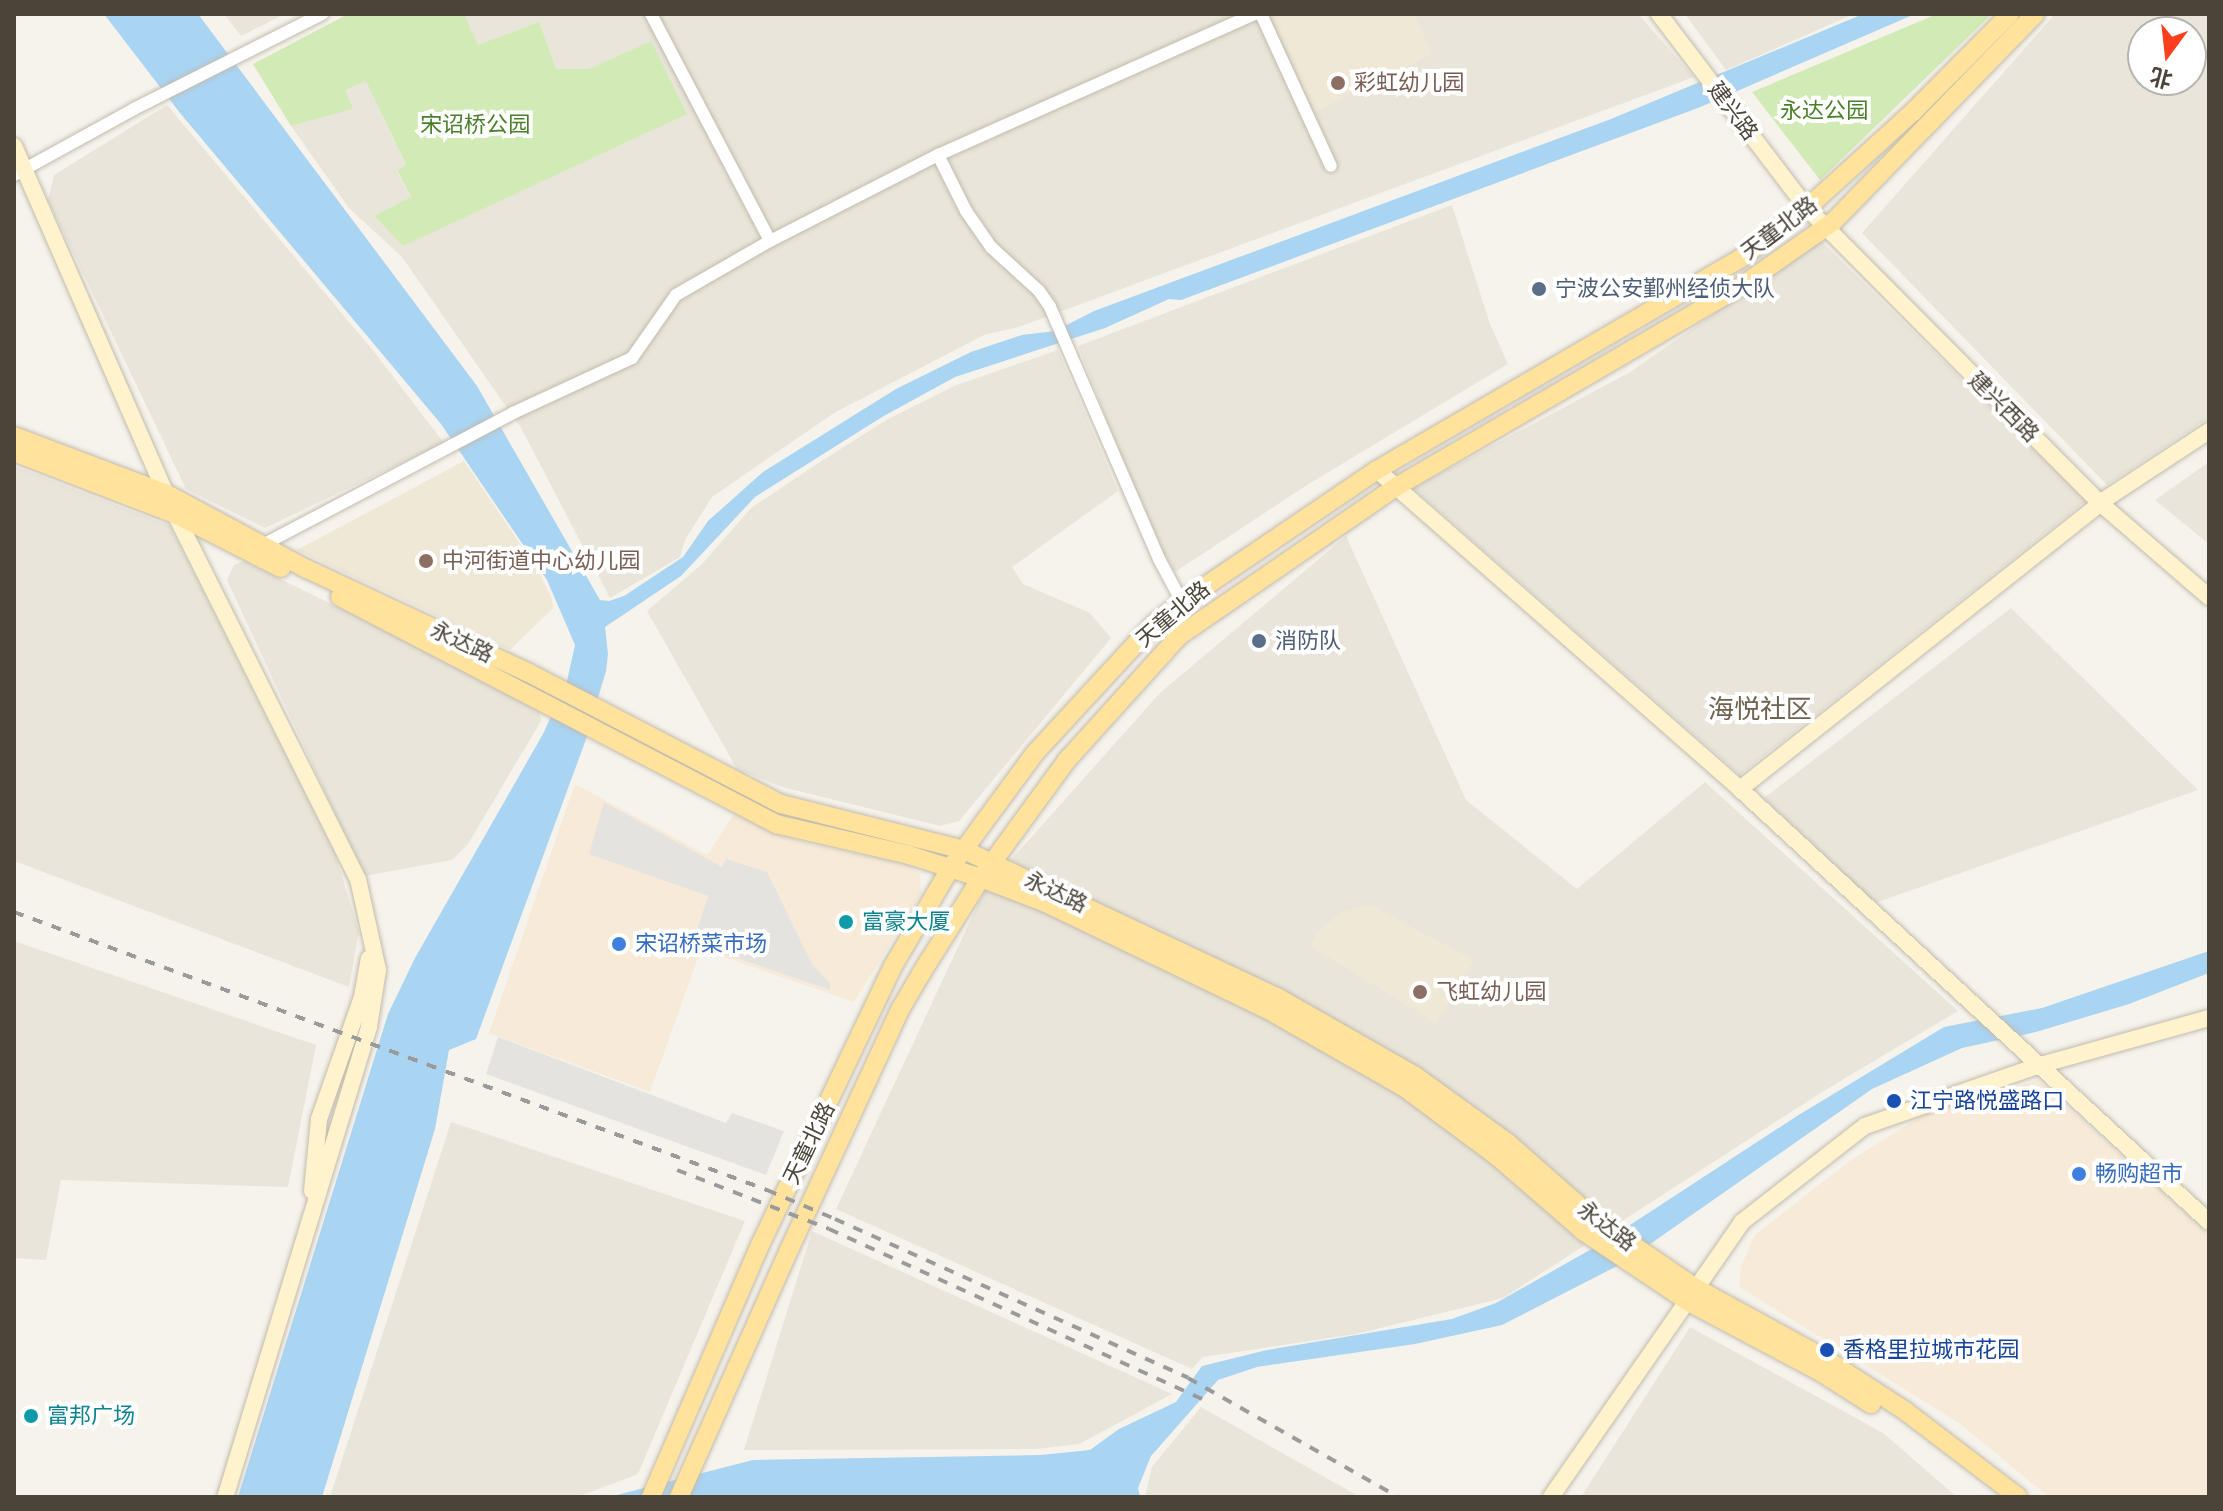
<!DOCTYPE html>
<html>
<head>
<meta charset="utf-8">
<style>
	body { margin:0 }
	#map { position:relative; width:2223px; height:1511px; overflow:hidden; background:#f6f3ec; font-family:Rubik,"Noto Sans SC",sans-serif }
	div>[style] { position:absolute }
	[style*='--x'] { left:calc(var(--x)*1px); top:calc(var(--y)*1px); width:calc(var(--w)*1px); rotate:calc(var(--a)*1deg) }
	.residential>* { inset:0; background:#eae5da }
	.commercial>* { inset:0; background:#f7ead8 }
	.education>* { inset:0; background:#efe8d6 }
	.green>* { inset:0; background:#d2eab5 }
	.parking>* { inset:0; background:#e5e3e0 }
	.water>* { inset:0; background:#a9d4f2 }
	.roads { filter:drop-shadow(0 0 2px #c2bbae) drop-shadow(0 0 2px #c2bbae) }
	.street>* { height:12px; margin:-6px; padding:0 6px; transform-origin:6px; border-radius:6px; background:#fff }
	.secondary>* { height:16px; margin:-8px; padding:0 8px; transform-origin:8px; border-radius:8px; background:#fff3cd }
	.primary>* { height:18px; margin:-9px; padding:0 9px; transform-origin:9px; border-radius:9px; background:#ffe39c }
	.rail>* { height:4px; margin-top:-2px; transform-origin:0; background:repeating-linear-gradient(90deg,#9a9a9a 0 10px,transparent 0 20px) }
	.dots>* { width:22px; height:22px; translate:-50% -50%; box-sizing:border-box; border:4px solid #fff; border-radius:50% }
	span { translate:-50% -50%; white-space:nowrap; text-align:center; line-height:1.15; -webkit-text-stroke:8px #fff; paint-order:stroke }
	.education-label { font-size:22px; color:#785e54 }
	.left { translate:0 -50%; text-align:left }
	.street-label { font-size:22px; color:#4b4439 }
	.park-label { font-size:22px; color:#4a7f2a }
	.service-label { font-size:22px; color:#4e5e75 }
	.culture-label { font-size:22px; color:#0d838f }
	.shop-label { font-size:22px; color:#366cbe }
	.transit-label { font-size:22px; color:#164399 }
	.quarter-label { font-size:26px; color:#6e6250 }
	.frame { position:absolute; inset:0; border:16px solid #4b4439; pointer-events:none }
	.north { position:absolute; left:2127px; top:16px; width:80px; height:80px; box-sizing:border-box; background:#fff; border:2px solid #b7b4b0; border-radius:50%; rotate:195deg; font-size:22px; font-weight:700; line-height:32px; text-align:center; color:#4b4439 }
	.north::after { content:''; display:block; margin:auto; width:28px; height:36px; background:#fc3f1d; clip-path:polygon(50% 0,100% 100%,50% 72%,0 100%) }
</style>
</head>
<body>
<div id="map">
	<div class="residential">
		<div style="clip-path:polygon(224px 14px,285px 14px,241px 36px)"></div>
		<div style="clip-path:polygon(464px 14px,1638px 14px,1694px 77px,1019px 327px,984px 335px,834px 413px,712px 497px,685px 540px,680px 557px,610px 598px,521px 428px,402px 257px,349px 208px,291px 126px,352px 109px,344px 90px,366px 80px,406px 166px,397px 171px,411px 198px,374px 216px,403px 246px,651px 41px,588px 69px,556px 69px,477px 45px)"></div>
		<div style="clip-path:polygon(1685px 14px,1854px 14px,1726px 70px)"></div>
		<div style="clip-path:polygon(evenodd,2055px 14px,2209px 14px,2209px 418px,2107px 485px,1862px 233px,2055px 14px,2143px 32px,2191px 32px,2191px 80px,2143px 80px,2143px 32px)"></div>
		<div style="clip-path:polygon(167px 105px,375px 353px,444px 443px,265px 528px,186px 489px,48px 200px,54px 175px)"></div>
		<div style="clip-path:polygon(1452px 205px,1490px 324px,1508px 364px,1307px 485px,1175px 572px,1148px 527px,1078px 346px)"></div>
		<div style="clip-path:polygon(1820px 240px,2086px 501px,1740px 775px,1413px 488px,1630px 372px)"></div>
		<div style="clip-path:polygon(1058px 350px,1118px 491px,1012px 567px,1023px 584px,1090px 613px,1111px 638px,959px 821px,940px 826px,782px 787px,737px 769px,647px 611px,702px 564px,751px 508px,823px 460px,888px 419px,954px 386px)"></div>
		<div style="clip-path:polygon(2209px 462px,2209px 544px,2155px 500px)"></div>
		<div style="clip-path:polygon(14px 466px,170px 526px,334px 851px,359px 931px,349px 987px,14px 861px)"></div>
		<div style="clip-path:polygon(1346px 536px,1466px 800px,1577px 889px,1705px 782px,1958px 1011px,1822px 1092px,1503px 1298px,1356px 1334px,1203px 1357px,1192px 1369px,836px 1209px,985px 889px,1160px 693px)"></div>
		<div style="clip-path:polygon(244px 561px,539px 706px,541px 721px,468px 844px,452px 860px,364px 876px,227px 580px,234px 565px)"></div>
		<div style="clip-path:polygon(2011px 608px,2198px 790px,1875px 903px,1764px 798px)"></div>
		<div style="clip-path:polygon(14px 941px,316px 1045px,288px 1187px,61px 1180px,46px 1260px,14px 1258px)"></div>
		<div style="clip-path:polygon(451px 1122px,745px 1221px,638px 1474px,577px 1497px,330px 1497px)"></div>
		<div style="clip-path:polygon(812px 1231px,1172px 1394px,1079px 1444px,1036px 1449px,744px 1450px)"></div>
		<div style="clip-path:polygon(1690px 1327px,1883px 1433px,1957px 1497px,1581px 1497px)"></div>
		<div style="clip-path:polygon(1201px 1407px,1360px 1497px,1145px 1497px,1152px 1467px)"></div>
	</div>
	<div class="commercial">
		<div style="clip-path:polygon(575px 784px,707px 855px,734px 814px,806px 843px,907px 864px,920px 874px,921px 894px,854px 1002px,701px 949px,650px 1092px,489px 1033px)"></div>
		<div style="clip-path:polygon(2038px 1080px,2209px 1235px,2209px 1497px,2049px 1497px,1959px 1423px,1739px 1287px,1741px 1267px,1754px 1236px,1848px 1162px,1921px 1116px)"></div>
	</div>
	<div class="education">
		<div style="clip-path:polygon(1293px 14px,1414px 14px,1432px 54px,1315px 112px,1274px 23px,1278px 17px)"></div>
		<div style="clip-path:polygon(464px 461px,539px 572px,552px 599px,553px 608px,510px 650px,297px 550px)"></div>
		<div style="clip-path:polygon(1370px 905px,1474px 960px,1436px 1023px,1310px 946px,1318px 932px,1340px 913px)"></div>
	</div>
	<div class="green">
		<div style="clip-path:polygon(348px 14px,464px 14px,478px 45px,539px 22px,556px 69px,588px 69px,651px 41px,687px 114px,403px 246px,374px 216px,411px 197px,397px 170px,406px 165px,366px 81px,345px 90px,353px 109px,291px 126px,253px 64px)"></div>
		<div style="clip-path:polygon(1937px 14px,1992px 14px,1820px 180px,1752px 92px)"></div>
	</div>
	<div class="parking">
		<div style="clip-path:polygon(604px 802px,722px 867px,726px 859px,767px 872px,812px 964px,830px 983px,830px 990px,693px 943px,708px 896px,589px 854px)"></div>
		<div style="clip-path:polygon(498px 1037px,726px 1123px,732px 1113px,784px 1131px,766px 1175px,486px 1074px)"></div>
	</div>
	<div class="water">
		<div style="clip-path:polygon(104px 14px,198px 14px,477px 386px,600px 600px,609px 601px,624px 596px,683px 557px,708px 521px,763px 472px,896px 389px,971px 352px,1022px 335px,1055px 331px,1094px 311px,1611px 119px,1863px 14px,1915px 14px,1698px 108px,1181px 300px,1169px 299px,1105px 328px,955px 377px,882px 417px,755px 497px,681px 576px,605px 627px,608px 654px,606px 671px,585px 742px,476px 1039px,449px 1050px,435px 1129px,322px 1497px,238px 1497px,388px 1014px,415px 958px,543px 734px,567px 681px,575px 645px,547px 580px,441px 424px,180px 113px)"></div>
		<div style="clip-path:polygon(2209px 951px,2209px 973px,2129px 1004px,2036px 1032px,1962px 1048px,1872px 1089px,1623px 1263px,1502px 1325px,1415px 1344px,1257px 1367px,1218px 1380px,1151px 1456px,1138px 1488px,1140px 1497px,609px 1497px,753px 1460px,1041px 1455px,1090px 1450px,1119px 1429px,1176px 1402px,1202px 1366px,1267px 1350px,1452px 1319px,1496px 1303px,1604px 1242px,1797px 1116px,1944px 1027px,2042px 1008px)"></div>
	</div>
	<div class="roads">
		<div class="street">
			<div style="--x:651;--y:14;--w:256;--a:62.3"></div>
			<div style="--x:1261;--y:14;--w:167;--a:65.3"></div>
			<div style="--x:938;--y:155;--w:63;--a:63.4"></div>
			<div style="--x:966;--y:211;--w:44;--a:55.2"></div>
			<div style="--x:991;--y:247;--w:65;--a:42.5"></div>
			<div style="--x:1039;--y:291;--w:19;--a:55"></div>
			<div style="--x:1050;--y:307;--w:275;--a:66.6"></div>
			<div style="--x:1159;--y:559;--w:49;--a:61.9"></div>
			<div style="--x:14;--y:175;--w:137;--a:-28.8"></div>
			<div style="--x:134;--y:109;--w:211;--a:-26.8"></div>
			<div style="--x:259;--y:547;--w:287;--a:-27.8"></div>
			<div style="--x:513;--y:413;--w:131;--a:-24.8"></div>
			<div style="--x:632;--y:358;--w:77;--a:-55.1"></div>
			<div style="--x:676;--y:295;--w:108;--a:-29.9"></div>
			<div style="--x:770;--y:241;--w:189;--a:-27.1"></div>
			<div style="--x:938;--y:155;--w:346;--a:-24"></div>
		</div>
		<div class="secondary">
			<div style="--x:1659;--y:14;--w:244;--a:52.7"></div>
			<div style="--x:1807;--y:208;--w:416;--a:45.2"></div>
			<div style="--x:2100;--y:503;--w:144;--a:40.8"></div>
			<div style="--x:14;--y:146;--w:402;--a:66.4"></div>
			<div style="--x:175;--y:514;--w:408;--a:63.4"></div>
			<div style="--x:358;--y:879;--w:93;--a:77.6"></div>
			<div style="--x:378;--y:970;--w:58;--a:99"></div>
			<div style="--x:369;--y:1027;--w:492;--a:107"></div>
			<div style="--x:1377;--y:470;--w:483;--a:41.3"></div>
			<div style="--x:1740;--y:789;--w:638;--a:42.71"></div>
			<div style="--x:1740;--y:789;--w:465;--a:-38.4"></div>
			<div style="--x:2104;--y:500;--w:126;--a:-33.3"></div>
			<div style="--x:312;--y:1191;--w:72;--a:-84.4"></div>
			<div style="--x:319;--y:1119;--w:129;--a:-70.6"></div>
			<div style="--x:362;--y:997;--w:39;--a:-80"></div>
			<div style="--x:1551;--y:1497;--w:335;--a:-55.2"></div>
			<div style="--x:1742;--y:1222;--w:156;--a:-38"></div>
			<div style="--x:1865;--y:1126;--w:182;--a:-19.2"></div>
			<div style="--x:2037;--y:1066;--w:179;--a:-15.6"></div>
		</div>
		<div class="primary">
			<div style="--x:14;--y:436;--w:161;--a:20.7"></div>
			<div style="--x:165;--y:493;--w:161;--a:28.2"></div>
			<div style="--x:307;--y:569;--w:245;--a:25.1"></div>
			<div style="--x:529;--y:673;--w:284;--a:27.5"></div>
			<div style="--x:781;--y:804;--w:189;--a:14.1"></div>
			<div style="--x:964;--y:850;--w:346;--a:25.2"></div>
			<div style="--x:1277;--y:997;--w:158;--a:29.7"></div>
			<div style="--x:1414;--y:1075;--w:116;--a:35.9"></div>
			<div style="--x:1508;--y:1143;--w:113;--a:41.4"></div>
			<div style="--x:1593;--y:1218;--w:125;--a:34.2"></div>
			<div style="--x:1696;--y:1288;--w:144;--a:28.7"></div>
			<div style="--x:1822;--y:1357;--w:98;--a:32.9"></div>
			<div style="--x:1904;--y:1410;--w:143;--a:37.3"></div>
			<div style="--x:14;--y:452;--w:173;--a:21.1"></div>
			<div style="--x:175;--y:514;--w:119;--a:27"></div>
			<div style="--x:340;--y:597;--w:492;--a:27.5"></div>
			<div style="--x:776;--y:824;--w:137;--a:13.1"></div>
			<div style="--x:909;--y:855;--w:76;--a:17.7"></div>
			<div style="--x:981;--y:878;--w:70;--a:21"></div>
			<div style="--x:1046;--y:903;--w:249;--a:25.7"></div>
			<div style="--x:1270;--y:1011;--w:155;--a:29.7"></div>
			<div style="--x:1405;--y:1088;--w:116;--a:36.6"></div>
			<div style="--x:1498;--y:1157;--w:113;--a:41"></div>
			<div style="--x:1583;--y:1231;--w:125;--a:33.9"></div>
			<div style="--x:1687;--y:1301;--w:147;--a:28"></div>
			<div style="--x:1817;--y:1370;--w:64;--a:32.2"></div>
			<div style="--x:651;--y:1497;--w:275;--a:-66.6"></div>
			<div style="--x:760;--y:1245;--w:309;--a:-64.5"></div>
			<div style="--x:893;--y:966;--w:115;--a:-59.6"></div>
			<div style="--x:951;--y:867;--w:142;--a:-53.6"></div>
			<div style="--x:1035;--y:753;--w:176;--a:-47.3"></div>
			<div style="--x:1154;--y:624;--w:36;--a:-38"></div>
			<div style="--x:1182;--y:602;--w:235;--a:-34.1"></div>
			<div style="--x:1377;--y:470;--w:421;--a:-30.2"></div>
			<div style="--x:1741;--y:258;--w:83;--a:-37.1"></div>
			<div style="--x:1807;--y:208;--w:143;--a:-42.2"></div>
			<div style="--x:1913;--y:112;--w:138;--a:-45.3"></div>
			<div style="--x:679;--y:1497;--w:270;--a:-66"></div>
			<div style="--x:789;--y:1250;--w:267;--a:-65.2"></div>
			<div style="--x:901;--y:1008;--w:42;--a:-59.7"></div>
			<div style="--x:922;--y:972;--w:111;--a:-57.9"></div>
			<div style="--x:981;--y:878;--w:146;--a:-53.9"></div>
			<div style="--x:1067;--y:760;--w:167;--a:-47.9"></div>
			<div style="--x:1179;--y:636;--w:263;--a:-34.5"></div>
			<div style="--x:1396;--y:487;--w:402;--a:-30.2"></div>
			<div style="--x:1743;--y:285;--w:110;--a:-35"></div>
			<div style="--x:1833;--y:222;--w:290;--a:-45.8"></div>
		</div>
	</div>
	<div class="rail">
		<div style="--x:14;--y:912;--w:803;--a:20.26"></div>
		<div style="--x:767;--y:1190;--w:74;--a:23.1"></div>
		<div style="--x:835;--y:1219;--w:387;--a:24.2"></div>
		<div style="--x:1188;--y:1378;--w:241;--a:29.5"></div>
		<div style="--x:677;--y:1170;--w:163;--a:21.2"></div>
		<div style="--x:829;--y:1229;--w:413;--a:24.5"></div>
	</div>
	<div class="dots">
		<div style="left:1338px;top:83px;background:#8d6e63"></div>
		<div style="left:1539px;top:289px;background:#5c6f8a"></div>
		<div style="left:426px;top:561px;background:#8d6e63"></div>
		<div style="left:1259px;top:641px;background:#5c6f8a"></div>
		<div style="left:846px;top:922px;background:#0f9aa8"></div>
		<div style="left:619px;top:944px;background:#3f7fe0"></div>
		<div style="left:1420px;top:992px;background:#8d6e63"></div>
		<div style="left:1894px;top:1101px;background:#1a4fb4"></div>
		<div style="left:2079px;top:1174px;background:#3f7fe0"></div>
		<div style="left:1827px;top:1350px;background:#1a4fb4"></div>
		<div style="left:31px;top:1416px;background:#0f9aa8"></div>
	</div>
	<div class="education-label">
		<span class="left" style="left:1354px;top:83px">彩虹幼儿园</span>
		<span class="left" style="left:442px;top:561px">中河街道中心幼儿园</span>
		<span class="left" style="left:1436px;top:992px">飞虹幼儿园</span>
	</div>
	<div class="street-label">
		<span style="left:1733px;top:111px;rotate:53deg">建兴路</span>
		<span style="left:1779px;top:228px;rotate:-37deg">天童北路</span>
		<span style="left:2004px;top:407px;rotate:45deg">建兴西路</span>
		<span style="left:1173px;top:614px;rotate:-40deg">天童北路</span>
		<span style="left:462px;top:642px;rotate:25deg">永达路</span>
		<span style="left:1056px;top:892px;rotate:25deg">永达路</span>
		<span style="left:809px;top:1143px;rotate:-64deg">天童北路</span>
		<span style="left:1607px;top:1226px;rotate:37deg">永达路</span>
	</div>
	<div class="park-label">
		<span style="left:1824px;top:111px">永达公园</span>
		<span style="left:475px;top:125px">宋诏桥公园</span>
	</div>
	<div class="service-label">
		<span class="left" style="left:1555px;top:289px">宁波公安鄞州经侦大队</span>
		<span class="left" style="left:1275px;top:641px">消防队</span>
	</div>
	<div class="culture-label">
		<span class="left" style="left:862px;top:922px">富豪大厦</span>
		<span class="left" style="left:47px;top:1416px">富邦广场</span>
	</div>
	<div class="shop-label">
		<span class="left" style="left:635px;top:944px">宋诏桥菜市场</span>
		<span class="left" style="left:2095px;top:1174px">畅购超市</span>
	</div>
	<div class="transit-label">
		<span class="left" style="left:1910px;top:1101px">江宁路悦盛路口</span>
		<span class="left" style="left:1843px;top:1350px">香格里拉城市花园</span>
	</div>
	<div class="quarter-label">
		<span style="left:1760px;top:710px">海悦社区</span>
	</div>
	<div class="frame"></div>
	<div class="north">北</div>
</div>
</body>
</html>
